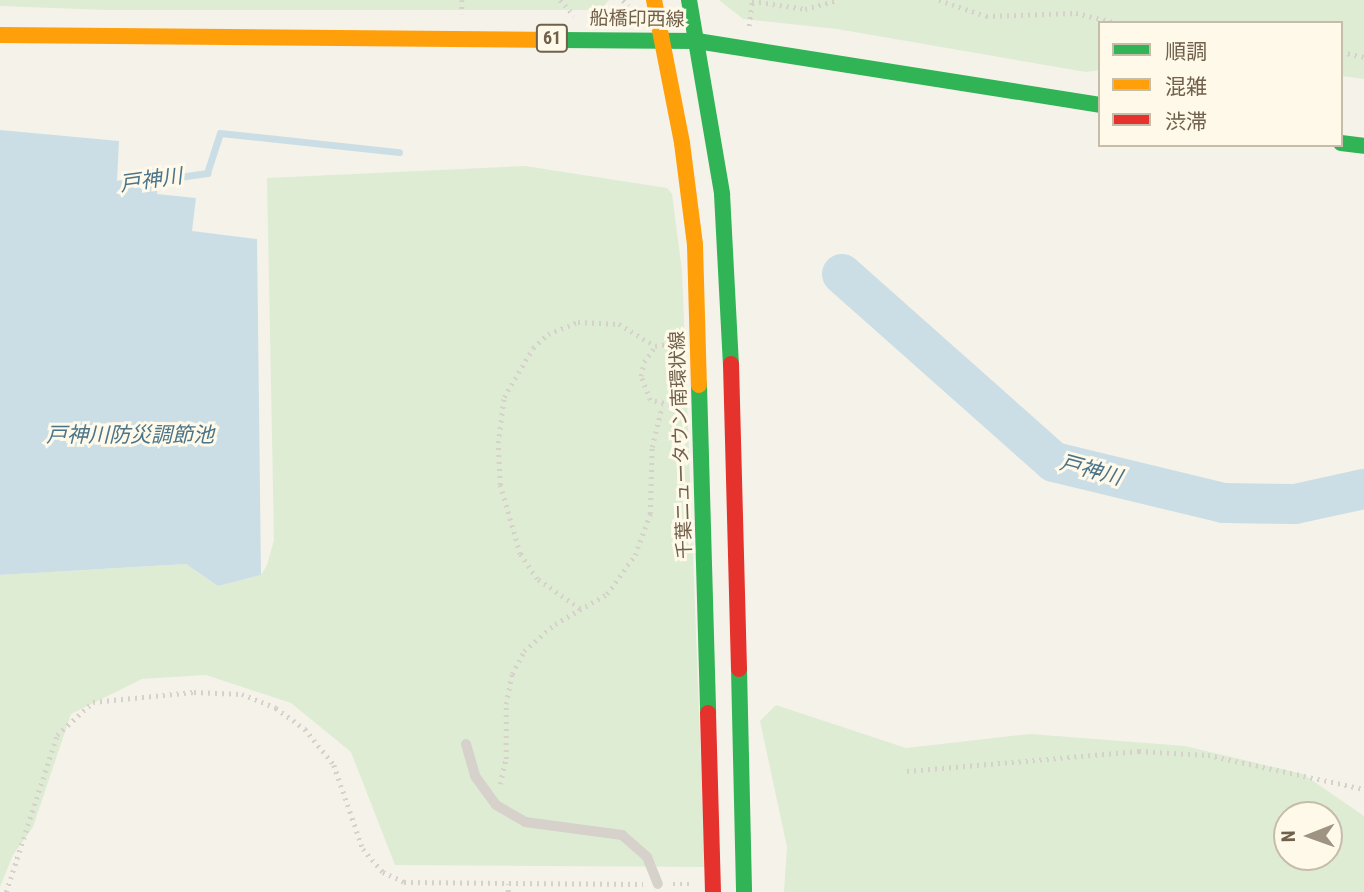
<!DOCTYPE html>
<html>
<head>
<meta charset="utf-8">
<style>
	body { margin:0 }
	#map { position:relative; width:1364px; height:892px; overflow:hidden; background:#f5f2e9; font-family:"Roboto Condensed","Noto Sans JP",sans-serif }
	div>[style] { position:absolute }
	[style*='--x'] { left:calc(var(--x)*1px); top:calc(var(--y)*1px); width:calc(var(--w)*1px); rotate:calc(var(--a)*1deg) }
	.green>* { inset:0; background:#deecd4 }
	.water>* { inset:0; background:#cbdee5 }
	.stream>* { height:7px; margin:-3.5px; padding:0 3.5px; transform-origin:3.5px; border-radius:3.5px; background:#cbdee5 }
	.river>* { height:40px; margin:-20px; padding:0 20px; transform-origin:20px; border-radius:20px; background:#cbdee5 }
	.path>* { height:4.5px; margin-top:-2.25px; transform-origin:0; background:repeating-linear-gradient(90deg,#d6d1ca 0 2px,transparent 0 7px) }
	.lane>* { height:10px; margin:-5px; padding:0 5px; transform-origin:5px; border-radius:5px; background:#d7d1cb }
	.fast>* { height:16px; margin:-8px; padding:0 8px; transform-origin:8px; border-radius:8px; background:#30b455 }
	.slow>* { height:16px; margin:-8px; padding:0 8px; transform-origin:8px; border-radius:8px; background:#ff9f0a }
	.jam>* { height:16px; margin:-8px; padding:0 8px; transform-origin:8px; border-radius:8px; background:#e5322d }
	span { translate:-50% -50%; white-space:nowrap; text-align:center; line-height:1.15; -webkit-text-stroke:6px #fef9e9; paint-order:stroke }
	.shield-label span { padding:2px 5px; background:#fef9e9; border:2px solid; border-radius:5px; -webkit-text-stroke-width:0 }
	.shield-label { font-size:18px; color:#71604b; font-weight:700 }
	.street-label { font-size:19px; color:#71604b }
	.water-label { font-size:21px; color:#4a748a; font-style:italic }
	.legend { position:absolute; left:1098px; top:21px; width:245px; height:126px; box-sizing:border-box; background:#fef9e9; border:2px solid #c6bcaa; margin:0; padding:9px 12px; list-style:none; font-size:21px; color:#71604b }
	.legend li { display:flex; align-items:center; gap:14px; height:35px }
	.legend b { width:35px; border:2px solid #c6bcaa }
	.north { position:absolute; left:1273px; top:801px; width:70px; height:70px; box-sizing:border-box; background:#fef9e9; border:2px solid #c6bcaa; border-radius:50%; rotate:269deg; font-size:19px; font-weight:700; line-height:28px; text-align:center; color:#71604b }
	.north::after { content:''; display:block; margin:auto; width:24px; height:32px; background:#9f9382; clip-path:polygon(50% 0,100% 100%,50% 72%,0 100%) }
</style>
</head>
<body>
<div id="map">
	<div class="green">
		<div style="clip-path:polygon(0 0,609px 0,600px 10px,106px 10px,0 6px)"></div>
		<div style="clip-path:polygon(719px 0,1364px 0,1364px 79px,1341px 76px,1341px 23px,1100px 23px,1100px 70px,1086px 72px,837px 29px,743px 19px)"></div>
		<div style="clip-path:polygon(525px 166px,667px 188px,672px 194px,682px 271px,705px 867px,395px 865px,351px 752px,291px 703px,206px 675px,142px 679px,71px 714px,33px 827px,13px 855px,0 887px,0 575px,186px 564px,218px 586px,261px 575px,267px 565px,274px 540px,267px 178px)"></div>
		<div style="clip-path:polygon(evenodd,776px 705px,906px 748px,1030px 734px,1185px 746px,1303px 774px,1364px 816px,1364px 892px,784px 892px,787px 847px,760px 721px,776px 705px,1287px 815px,1329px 815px,1329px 857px,1287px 857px,1287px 815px)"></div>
	</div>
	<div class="water">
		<div style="clip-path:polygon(0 130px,119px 141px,117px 181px,134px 178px,143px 169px,160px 169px,157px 194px,196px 198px,192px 231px,257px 239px,261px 575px,218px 586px,186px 564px,0 575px)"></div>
	</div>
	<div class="stream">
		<div style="--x:150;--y:181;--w:58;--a:-8"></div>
		<div style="--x:207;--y:173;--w:42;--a:-72"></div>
		<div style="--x:220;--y:133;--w:180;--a:6.1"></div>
	</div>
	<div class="river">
		<div style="--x:842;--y:274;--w:283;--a:41.6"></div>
		<div style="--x:1054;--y:462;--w:174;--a:13.6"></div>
		<div style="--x:1223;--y:503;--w:72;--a:0.8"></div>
		<div style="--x:1295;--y:504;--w:71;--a:-12.3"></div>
	</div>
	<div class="path">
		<div style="--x:462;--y:0;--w:14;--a:90"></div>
		<div style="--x:560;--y:0;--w:21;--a:47"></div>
		<div style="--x:623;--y:0;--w:8;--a:45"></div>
		<div style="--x:939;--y:0;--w:50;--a:18.8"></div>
		<div style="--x:986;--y:16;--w:90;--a:-1.9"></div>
		<div style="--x:1076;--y:13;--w:42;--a:13.7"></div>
		<div style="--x:752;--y:1;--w:54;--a:8.6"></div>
		<div style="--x:805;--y:9;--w:34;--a:-15"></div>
		<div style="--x:749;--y:26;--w:25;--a:-83"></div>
		<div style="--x:1341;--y:52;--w:24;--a:12"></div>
		<div style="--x:677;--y:407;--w:28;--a:-165"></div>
		<div style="--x:650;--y:400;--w:26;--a:-111"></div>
		<div style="--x:641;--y:376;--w:14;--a:-78"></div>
		<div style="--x:644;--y:362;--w:19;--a:-55"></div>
		<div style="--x:655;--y:346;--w:22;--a:-10"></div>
		<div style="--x:580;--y:609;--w:52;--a:-145.1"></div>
		<div style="--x:537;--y:579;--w:30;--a:-124"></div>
		<div style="--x:520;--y:554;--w:72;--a:-106.2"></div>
		<div style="--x:500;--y:485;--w:42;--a:-92.7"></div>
		<div style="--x:498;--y:443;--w:46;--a:-82.6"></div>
		<div style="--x:504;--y:397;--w:57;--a:-59.4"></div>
		<div style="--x:533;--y:348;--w:21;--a:-43"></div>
		<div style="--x:548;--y:334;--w:32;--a:-22"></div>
		<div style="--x:578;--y:322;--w:41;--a:2.8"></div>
		<div style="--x:619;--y:324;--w:42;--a:31.4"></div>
		<div style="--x:907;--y:771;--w:233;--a:-4.9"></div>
		<div style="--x:1139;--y:751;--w:69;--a:3.3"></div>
		<div style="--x:1208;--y:755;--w:160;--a:12.3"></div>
		<div style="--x:500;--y:784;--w:26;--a:-77"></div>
		<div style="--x:506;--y:759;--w:55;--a:-90"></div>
		<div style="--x:506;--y:704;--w:31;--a:-79"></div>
		<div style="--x:512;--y:674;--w:26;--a:-62"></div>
		<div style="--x:524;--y:651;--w:41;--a:-41.1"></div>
		<div style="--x:555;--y:624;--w:60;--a:-30"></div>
		<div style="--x:607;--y:594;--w:48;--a:-54.3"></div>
		<div style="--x:635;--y:555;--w:44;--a:-69.9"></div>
		<div style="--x:650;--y:514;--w:67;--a:-88.3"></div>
		<div style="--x:652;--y:447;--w:42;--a:-76.3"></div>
		<div style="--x:673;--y:884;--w:19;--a:0"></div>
		<div style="--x:6;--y:892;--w:165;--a:-72"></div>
		<div style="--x:57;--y:735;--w:49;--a:-42.5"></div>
		<div style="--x:93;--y:702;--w:101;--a:-5.7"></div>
		<div style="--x:194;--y:692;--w:48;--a:2.4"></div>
		<div style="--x:242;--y:694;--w:37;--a:22"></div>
		<div style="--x:276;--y:708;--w:36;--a:36"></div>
		<div style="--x:305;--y:729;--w:46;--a:51.1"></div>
		<div style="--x:334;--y:765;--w:89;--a:71"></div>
		<div style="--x:363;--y:849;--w:30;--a:49"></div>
		<div style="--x:383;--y:872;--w:23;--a:25"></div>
		<div style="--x:404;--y:882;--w:239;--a:0.5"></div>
		<div style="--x:508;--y:892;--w:8;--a:-90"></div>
	</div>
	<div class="lane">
		<div style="--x:466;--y:744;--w:33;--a:74"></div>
		<div style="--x:475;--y:776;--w:36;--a:54"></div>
		<div style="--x:496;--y:805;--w:34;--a:30"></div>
		<div style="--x:525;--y:822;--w:98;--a:7.6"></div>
		<div style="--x:622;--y:835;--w:33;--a:41"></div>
		<div style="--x:647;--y:857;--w:29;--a:68"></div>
	</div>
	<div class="fast">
		<div style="--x:689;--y:0;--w:197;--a:80.3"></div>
		<div style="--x:722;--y:194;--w:170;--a:87"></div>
		<div style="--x:559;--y:40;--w:138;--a:0.4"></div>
		<div style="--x:697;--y:41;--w:408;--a:9"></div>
		<div style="--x:1341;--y:143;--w:23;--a:7"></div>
		<div style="--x:699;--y:385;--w:328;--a:88.4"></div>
		<div style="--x:739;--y:669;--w:223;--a:88.7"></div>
	</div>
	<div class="slow">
		<div style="--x:654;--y:0;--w:146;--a:78.9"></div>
		<div style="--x:682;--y:143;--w:103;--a:82.7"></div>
		<div style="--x:695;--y:245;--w:140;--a:88.4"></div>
		<div style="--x:0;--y:35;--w:559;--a:0.51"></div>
	</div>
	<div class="jam">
		<div style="--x:731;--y:364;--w:305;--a:88.5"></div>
		<div style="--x:708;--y:713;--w:179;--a:88.4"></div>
	</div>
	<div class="shield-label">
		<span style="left:552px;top:38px">61</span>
	</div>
	<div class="street-label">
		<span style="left:637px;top:19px;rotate:1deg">船橋印西線</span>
		<span style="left:681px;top:445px;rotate:-92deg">千葉ニュータウン南環状線</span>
	</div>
	<div class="water-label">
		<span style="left:151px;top:180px;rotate:-8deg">戸神川</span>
		<span style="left:130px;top:435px">戸神川防災調節池</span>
		<span style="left:1091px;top:470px;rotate:15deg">戸神川</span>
	</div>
	<ul class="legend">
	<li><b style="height:9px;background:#30b455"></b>順調</li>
	<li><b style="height:9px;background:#ff9f0a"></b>混雑</li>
	<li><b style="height:9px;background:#e5322d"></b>渋滞</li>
	</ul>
	<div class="north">N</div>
</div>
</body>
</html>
